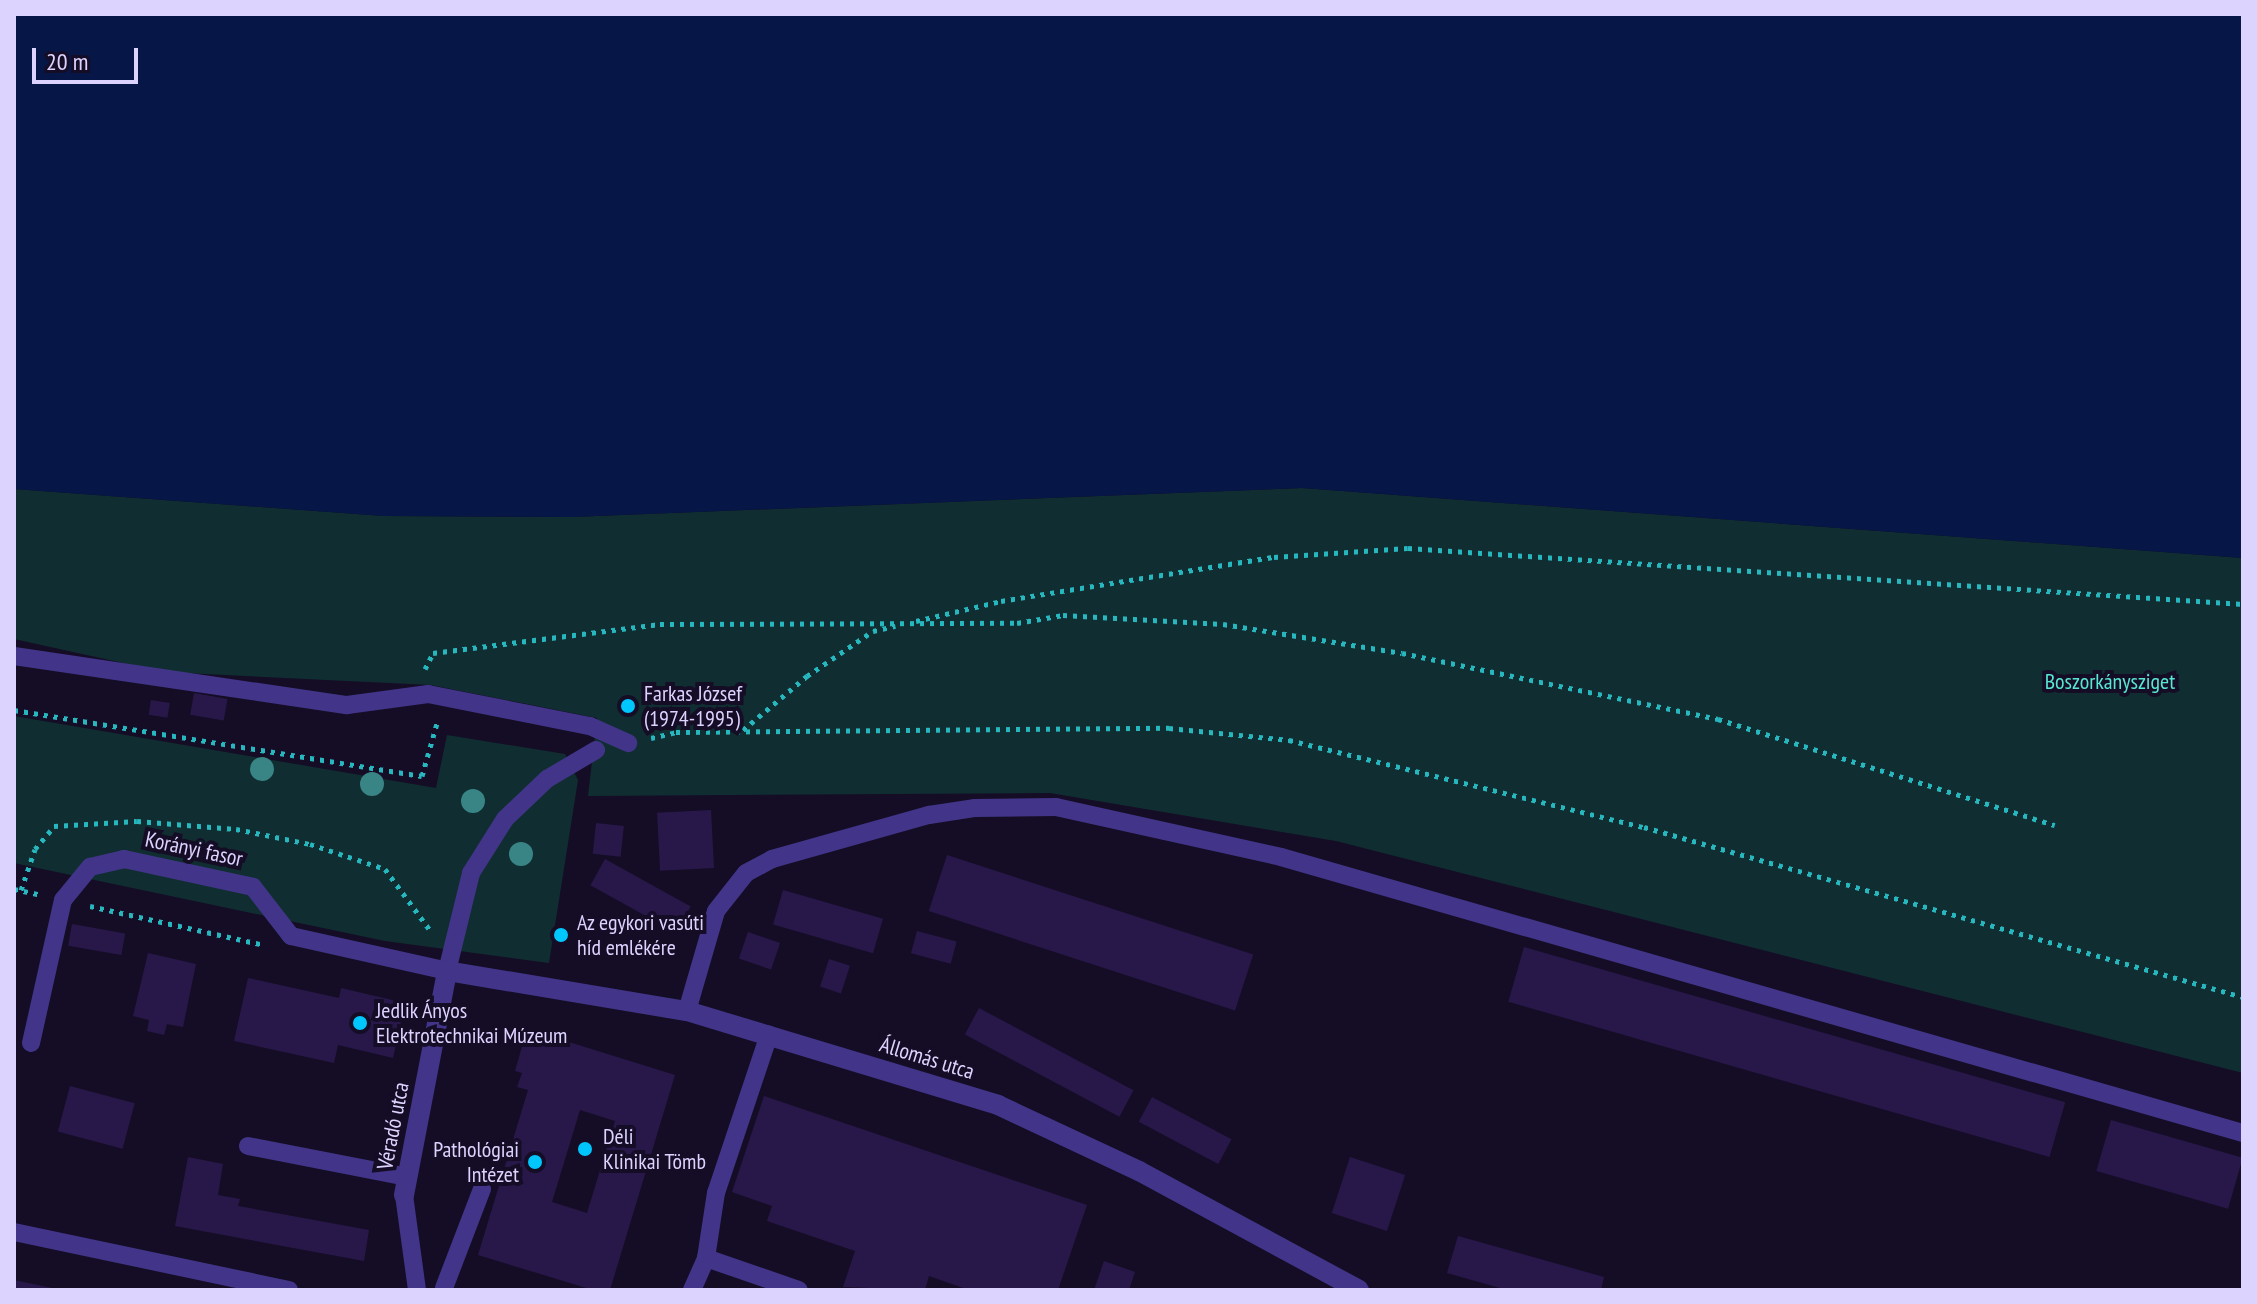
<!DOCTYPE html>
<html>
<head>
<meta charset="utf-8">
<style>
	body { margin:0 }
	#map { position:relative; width:2257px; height:1304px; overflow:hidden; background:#150d26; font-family:"PT Sans Narrow",sans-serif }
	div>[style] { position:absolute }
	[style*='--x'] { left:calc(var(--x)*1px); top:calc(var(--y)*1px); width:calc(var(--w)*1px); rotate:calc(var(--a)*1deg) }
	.green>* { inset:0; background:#102e31 }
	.water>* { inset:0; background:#061646 }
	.building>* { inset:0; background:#281849; transform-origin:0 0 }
	.path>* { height:5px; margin-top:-2.5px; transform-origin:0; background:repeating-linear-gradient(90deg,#26b7bf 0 4px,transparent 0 10px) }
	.service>* { height:18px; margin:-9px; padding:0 9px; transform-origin:9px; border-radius:9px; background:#423589 }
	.minor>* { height:20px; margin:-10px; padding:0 10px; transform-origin:10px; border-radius:10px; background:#423589 }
	.trees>* { width:24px; height:24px; margin:-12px; border-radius:50%; background:#398586 }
	.dots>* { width:22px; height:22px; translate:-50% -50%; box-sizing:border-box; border:4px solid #150d26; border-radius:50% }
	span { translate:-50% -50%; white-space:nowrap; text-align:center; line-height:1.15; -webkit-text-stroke:8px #150d26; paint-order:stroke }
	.park-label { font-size:22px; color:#56e8d4 }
	.poi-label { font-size:22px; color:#ddd3ff }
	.left { translate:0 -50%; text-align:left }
	.right { translate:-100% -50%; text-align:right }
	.street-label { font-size:22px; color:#ddd3ff }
	.frame { position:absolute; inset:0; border:16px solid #ddd3ff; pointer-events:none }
	.scale { position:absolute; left:32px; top:48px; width:106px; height:36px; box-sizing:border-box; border:4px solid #ddd3ff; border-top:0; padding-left:10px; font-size:24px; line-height:28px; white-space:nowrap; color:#ddd3ff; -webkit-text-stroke:6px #150d26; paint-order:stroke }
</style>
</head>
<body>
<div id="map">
	<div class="green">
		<div style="clip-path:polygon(1302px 488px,2243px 558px,2243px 1073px,1336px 841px,1050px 793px,588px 796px,597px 718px,431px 685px,164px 672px,14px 639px,14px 489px,384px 516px,572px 517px)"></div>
		<div style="clip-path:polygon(14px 716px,436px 788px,447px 735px,565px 754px,578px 780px,549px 963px,385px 941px,14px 863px)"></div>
	</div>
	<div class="water">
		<div style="clip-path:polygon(14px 14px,2243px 14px,2243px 558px,1302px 488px,572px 517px,384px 516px,14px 489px)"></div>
	</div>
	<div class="building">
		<div style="left:194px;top:693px;width:34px;height:22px;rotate:10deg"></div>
		<div style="left:151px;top:700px;width:19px;height:15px;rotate:9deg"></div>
		<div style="left:711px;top:810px;width:58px;height:54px;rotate:87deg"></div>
		<div style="left:596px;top:823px;width:28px;height:31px;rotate:6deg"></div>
		<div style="left:947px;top:855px;width:322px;height:59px;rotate:18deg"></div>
		<div style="left:605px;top:859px;width:98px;height:30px;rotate:29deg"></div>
		<div style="left:783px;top:890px;width:104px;height:36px;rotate:16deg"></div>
		<div style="left:72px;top:924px;width:54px;height:22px;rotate:10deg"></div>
		<div style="left:917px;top:931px;width:41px;height:23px;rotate:15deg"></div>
		<div style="left:748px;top:932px;width:34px;height:28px;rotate:19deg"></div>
		<div style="left:1524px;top:947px;width:563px;height:57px;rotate:16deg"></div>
		<div style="clip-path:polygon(148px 953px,196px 964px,183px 1027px,167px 1024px,164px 1035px,147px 1031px,149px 1020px,133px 1016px)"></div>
		<div style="left:829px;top:959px;width:22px;height:29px;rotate:18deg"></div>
		<div style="clip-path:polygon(248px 978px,339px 998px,341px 988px,405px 1003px,393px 1058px,338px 1045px,334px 1063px,234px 1041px)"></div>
		<div style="left:979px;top:1008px;width:175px;height:30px;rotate:28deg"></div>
		<div style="clip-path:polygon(evenodd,527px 1029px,675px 1075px,610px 1290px,593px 1290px,478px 1255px,528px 1090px,517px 1087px,522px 1073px,515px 1071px,527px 1029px,580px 1110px,615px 1121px,587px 1213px,552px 1202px,580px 1110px)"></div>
		<div style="left:70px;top:1086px;width:67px;height:47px;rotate:15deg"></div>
		<div style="clip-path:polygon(764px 1096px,1087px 1205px,1058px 1290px,969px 1290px,929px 1276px,925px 1290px,843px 1287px,855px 1251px,767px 1221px,772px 1206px,732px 1192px)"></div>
		<div style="left:1152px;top:1097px;width:90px;height:28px;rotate:28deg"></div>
		<div style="left:2111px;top:1120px;width:137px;height:53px;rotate:16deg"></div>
		<div style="clip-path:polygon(188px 1157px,223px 1164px,218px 1195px,240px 1199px,238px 1206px,369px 1230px,364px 1261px,175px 1226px)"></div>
		<div style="left:1350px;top:1157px;width:58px;height:59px;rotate:18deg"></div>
		<div style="clip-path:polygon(1458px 1236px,1604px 1277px,1601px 1290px,1507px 1290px,1447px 1273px)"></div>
		<div style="clip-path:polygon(1104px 1261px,1135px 1272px,1129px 1290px,1094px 1290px)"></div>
		<div style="clip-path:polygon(14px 1280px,57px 1289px,57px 1290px,14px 1290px)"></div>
	</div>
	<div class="path">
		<div style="--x:916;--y:621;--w:87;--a:-13.2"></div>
		<div style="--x:1001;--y:601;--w:277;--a:-9.2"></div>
		<div style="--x:1274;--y:557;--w:134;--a:-3.8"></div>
		<div style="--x:1408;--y:548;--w:837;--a:3.84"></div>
		<div style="--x:425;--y:669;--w:18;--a:-63"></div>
		<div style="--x:433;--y:653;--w:229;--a:-7.3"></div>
		<div style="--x:660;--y:624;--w:357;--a:-0.2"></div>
		<div style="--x:1017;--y:623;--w:47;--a:-9.9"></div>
		<div style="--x:1063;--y:615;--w:160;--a:3.2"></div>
		<div style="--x:1223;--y:624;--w:181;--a:9.2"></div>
		<div style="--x:1402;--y:653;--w:323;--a:11.8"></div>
		<div style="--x:1718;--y:719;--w:353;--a:17.5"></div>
		<div style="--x:14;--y:710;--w:413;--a:9.2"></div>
		<div style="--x:422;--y:776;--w:55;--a:-74.2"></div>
		<div style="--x:743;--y:730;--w:84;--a:-40.2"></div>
		<div style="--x:807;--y:676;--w:80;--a:-34.3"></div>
		<div style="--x:873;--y:631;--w:23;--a:-13"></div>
		<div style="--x:651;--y:738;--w:26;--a:-13"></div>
		<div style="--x:676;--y:732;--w:493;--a:-0.5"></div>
		<div style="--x:1169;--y:728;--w:121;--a:5.7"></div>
		<div style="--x:1289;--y:740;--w:366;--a:13.8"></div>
		<div style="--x:1644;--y:827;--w:623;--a:15.84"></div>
		<div style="--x:14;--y:889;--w:25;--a:12"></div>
		<div style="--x:21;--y:890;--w:43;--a:-71.1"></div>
		<div style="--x:35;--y:849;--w:30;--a:-50"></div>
		<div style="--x:54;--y:826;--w:83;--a:-3.4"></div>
		<div style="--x:137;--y:821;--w:99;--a:4.6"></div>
		<div style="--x:236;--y:829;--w:76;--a:11.5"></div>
		<div style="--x:310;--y:844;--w:79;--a:18.4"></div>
		<div style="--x:385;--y:869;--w:76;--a:53.6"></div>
		<div style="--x:90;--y:906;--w:178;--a:12.6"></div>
	</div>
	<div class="service">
		<div style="--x:14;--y:656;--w:337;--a:8.4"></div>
		<div style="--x:347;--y:705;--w:82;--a:-7.7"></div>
		<div style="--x:428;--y:694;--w:165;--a:11.2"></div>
		<div style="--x:590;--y:726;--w:42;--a:24.1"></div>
		<div style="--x:687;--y:1011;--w:104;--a:-73.8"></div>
		<div style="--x:716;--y:911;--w:48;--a:-51.7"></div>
		<div style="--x:746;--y:873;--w:30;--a:-28"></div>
		<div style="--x:772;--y:859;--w:163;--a:-15.7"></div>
		<div style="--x:929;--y:815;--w:47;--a:-8.7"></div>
		<div style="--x:975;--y:808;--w:81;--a:-0.7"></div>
		<div style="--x:1056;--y:807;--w:230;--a:12.5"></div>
		<div style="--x:1281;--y:857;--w:1001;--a:16.01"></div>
		<div style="--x:31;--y:1043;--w:147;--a:-77.4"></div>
		<div style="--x:63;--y:900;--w:43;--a:-50.7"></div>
		<div style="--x:90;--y:867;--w:35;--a:-13"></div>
		<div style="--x:124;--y:859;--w:132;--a:12.2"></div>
		<div style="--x:253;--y:887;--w:62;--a:52.2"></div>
		<div style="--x:291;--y:936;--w:160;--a:12.6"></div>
		<div style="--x:447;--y:971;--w:101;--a:-76.2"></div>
		<div style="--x:471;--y:873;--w:64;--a:-57.8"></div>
		<div style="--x:505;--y:819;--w:58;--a:-43.6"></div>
		<div style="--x:547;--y:779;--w:57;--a:-30.6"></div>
		<div style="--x:248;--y:1146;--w:163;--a:11"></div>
		<div style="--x:404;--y:1195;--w:96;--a:82.2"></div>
		<div style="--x:14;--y:1232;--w:281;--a:11.9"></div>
		<div style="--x:706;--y:1258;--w:98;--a:19"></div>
		<div style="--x:444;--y:1288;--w:106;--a:-69"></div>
		<div style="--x:692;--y:1290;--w:35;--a:-66"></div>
		<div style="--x:706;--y:1258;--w:66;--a:-81.3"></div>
		<div style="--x:716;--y:1193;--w:167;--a:-71.5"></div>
	</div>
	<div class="minor">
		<div style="--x:404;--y:1195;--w:228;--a:-79.1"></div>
		<div style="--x:447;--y:971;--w:243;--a:9.5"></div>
		<div style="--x:687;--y:1011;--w:325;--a:16.8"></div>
		<div style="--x:998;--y:1105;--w:156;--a:25.1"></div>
		<div style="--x:1139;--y:1171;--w:250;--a:28.4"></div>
	</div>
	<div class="trees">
		<div style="left:262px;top:769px"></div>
		<div style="left:372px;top:784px"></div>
		<div style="left:473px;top:801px"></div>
		<div style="left:521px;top:854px"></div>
	</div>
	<div class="dots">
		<div style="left:628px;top:706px;background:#00c6fe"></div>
		<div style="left:561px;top:935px;background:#00c6fe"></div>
		<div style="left:360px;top:1023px;background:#00c6fe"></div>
		<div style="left:585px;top:1149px;background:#00c6fe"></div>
		<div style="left:535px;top:1162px;background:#00c6fe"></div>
	</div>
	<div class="park-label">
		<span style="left:2110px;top:682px">Boszorkánysziget</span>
	</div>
	<div class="poi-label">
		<span class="left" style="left:644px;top:706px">Farkas József<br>(1974-1995)</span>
		<span class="left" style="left:577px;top:935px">Az egykori vasúti<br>híd emlékére</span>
		<span class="left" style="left:376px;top:1023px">Jedlik Ányos<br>Elektrotechnikai Múzeum</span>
		<span class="left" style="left:603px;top:1149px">Déli<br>Klinikai Tömb</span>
		<span class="right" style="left:519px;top:1162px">Pathológiai<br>Intézet</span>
	</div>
	<div class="street-label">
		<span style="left:194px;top:849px;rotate:12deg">Korányi fasor</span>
		<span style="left:927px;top:1058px;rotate:17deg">Állomás utca</span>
		<span style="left:393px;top:1126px;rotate:-79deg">Véradó utca</span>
	</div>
	<div class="frame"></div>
	<div class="scale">20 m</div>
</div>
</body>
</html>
